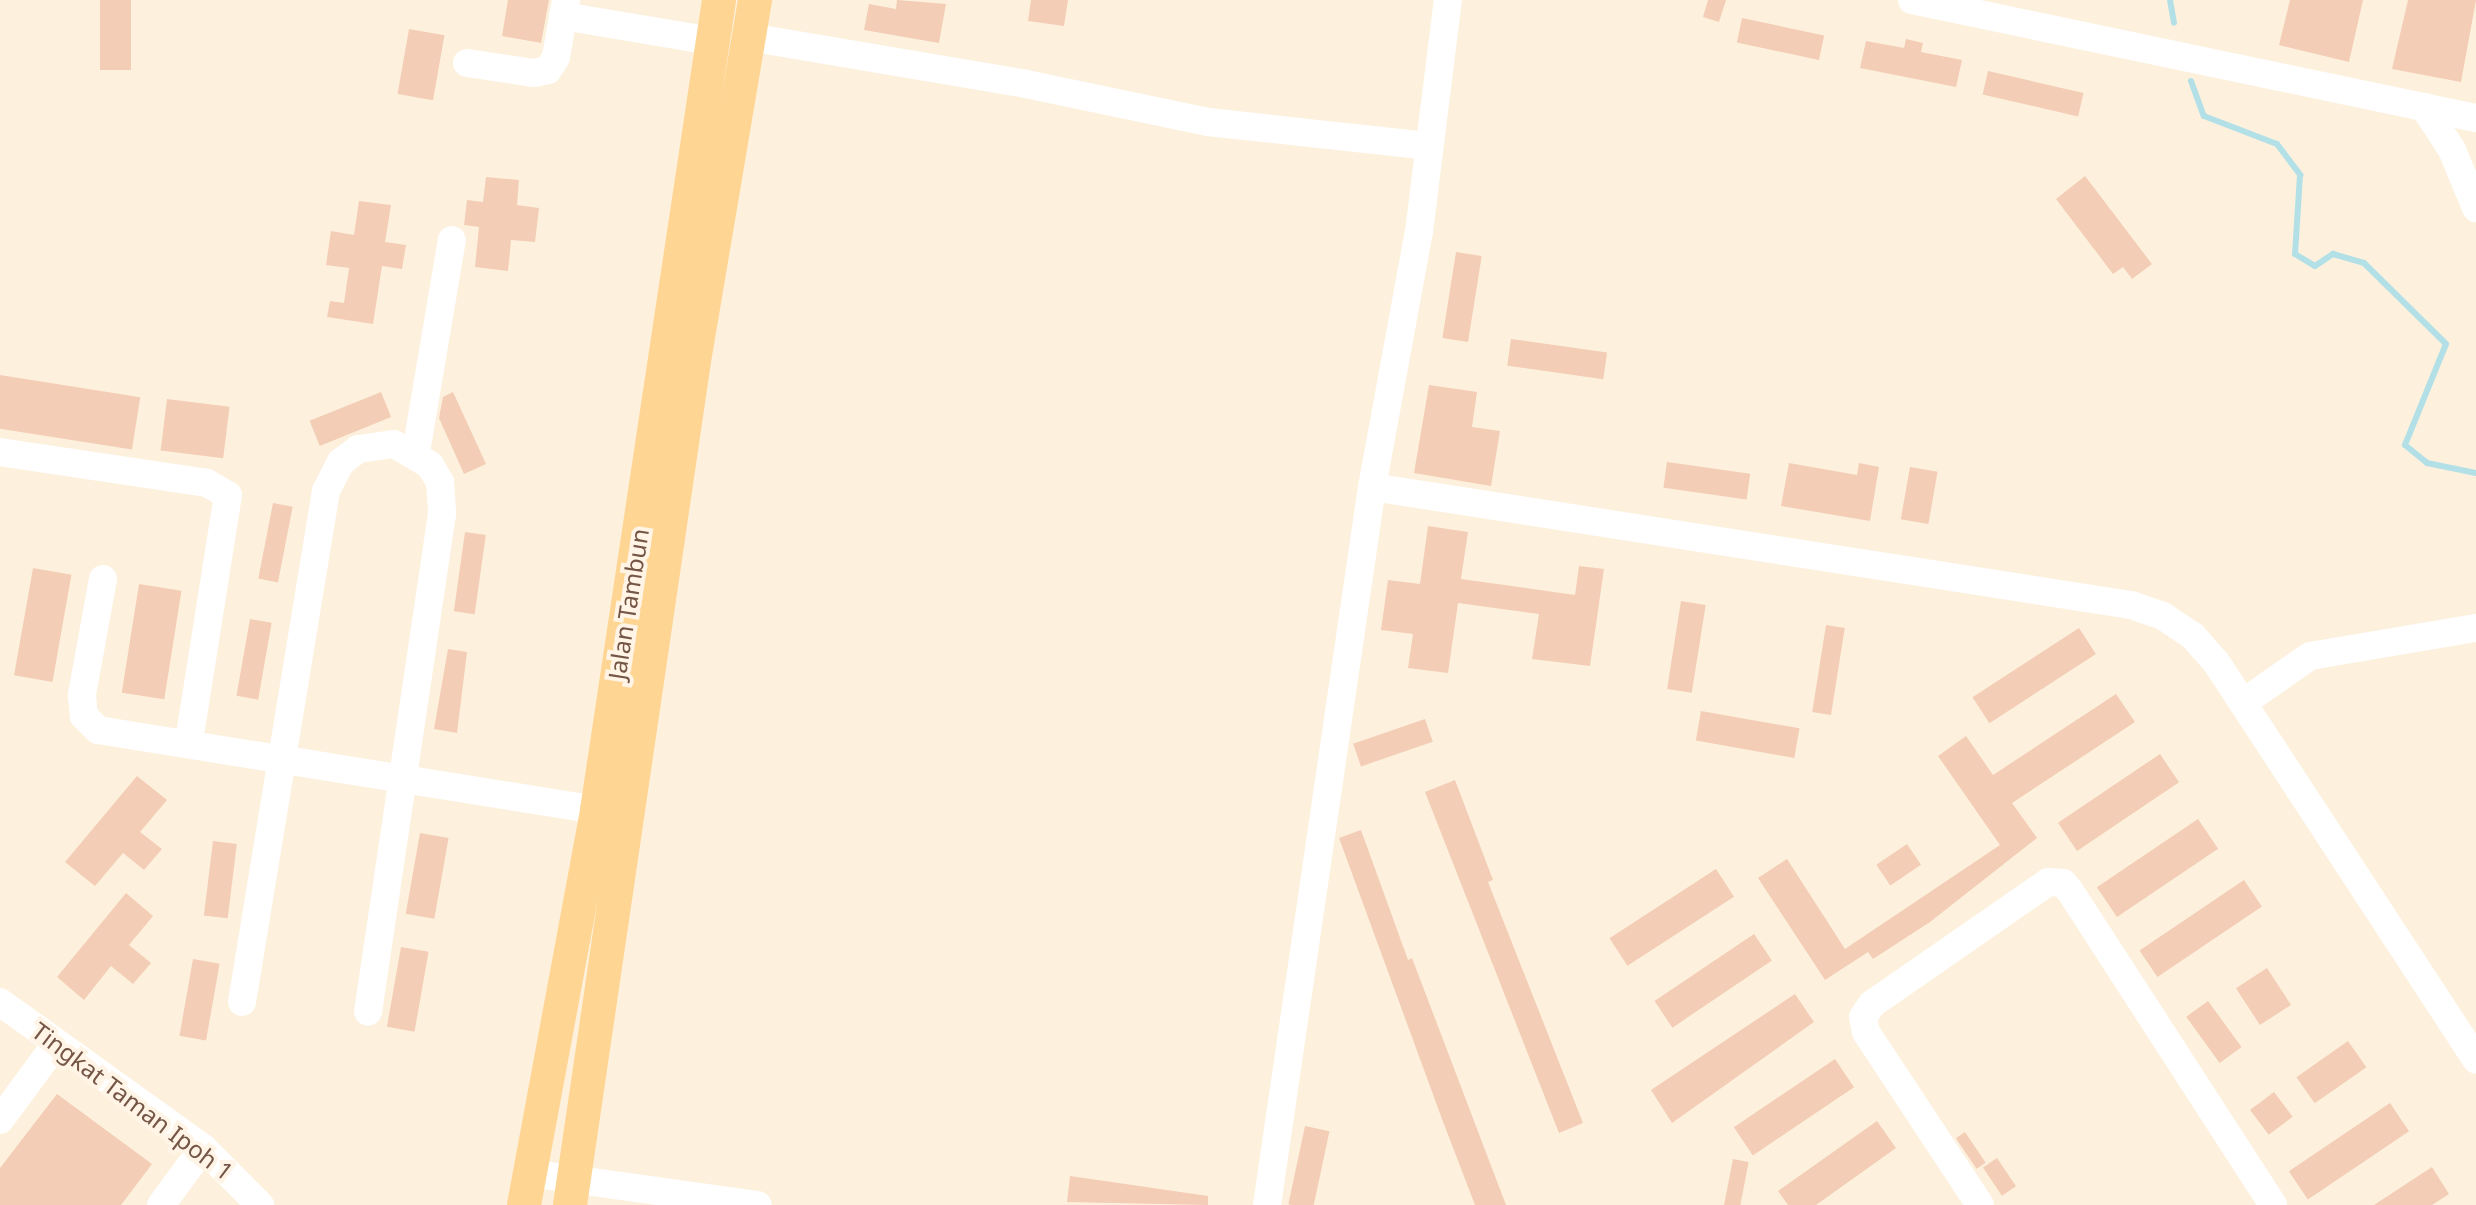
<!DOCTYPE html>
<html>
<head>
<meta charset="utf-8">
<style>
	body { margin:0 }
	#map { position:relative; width:2476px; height:1205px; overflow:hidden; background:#fdf1de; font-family:"Noto Sans",sans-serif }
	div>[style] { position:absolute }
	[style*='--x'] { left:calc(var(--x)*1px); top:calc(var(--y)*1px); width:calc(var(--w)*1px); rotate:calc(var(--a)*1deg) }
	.stream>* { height:6px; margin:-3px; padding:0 3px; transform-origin:3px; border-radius:3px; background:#b3e0e7 }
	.building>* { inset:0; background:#f3cdb5; transform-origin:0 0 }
	.minor>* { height:28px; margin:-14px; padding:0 14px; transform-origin:14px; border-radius:14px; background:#fff }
	.major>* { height:34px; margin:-17px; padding:0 17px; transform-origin:17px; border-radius:17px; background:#ffd593 }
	span { translate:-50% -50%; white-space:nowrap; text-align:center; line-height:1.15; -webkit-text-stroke:8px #fff4e5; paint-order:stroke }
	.street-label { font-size:24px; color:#745546 }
</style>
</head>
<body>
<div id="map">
	<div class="stream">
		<div style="--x:2170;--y:0;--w:23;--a:80"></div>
		<div style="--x:2191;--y:81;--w:37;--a:70"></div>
		<div style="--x:2204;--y:116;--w:78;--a:21"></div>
		<div style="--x:2277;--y:144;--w:39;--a:53"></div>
		<div style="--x:2300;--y:175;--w:79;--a:93.6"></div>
		<div style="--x:2295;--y:254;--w:23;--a:31"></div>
		<div style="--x:2315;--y:266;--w:22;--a:-34"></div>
		<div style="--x:2333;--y:254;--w:32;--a:16"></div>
		<div style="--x:2364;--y:263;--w:115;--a:44.6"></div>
		<div style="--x:2446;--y:344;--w:109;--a:112.1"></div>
		<div style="--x:2405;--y:445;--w:28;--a:39"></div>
		<div style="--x:2427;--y:463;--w:50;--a:11.5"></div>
	</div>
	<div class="building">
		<div style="left:100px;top:0;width:31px;height:70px"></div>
		<div style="clip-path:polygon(508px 0,549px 0,541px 43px,502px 36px)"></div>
		<div style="clip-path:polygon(897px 0,946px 4px,939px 43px,864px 30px,869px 4px,896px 9px)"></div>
		<div style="clip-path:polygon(1031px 0,1068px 0,1064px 26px,1028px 21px)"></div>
		<div style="clip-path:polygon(1708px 0,1726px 0,1719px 22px,1703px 17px)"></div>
		<div style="clip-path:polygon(2290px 0,2363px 0,2349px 62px,2279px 45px)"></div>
		<div style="clip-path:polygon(2408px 0,2476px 0,2461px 82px,2392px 69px)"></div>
		<div style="left:1742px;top:18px;width:84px;height:25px;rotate:12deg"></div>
		<div style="left:409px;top:29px;width:36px;height:66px;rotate:10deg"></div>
		<div style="clip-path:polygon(1906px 39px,1923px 43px,1921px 52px,1962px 60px,1956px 87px,1860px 68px,1866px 41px,1904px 48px)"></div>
		<div style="left:1988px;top:71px;width:98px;height:24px;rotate:13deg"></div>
		<div style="clip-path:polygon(2085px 176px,2152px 264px,2132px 279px,2123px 267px,2113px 274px,2056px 199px)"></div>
		<div style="clip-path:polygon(486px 177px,519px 180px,517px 205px,539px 208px,535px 242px,511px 240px,508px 271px,475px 267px,479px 227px,464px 225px,467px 200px,483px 202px)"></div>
		<div style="clip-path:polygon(359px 201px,391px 205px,385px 242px,406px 245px,402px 269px,382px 266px,373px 324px,327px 317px,330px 301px,344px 303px,349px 268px,326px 265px,331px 231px,354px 235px)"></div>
		<div style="left:1456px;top:252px;width:26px;height:87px;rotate:9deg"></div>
		<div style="left:1511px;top:339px;width:97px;height:27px;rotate:8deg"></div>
		<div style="left:0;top:375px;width:142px;height:53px;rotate:9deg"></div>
		<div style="clip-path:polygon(1429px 385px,1477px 392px,1472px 427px,1500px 431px,1491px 486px,1414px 473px)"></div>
		<div style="left:381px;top:392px;width:27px;height:77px;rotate:68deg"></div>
		<div style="clip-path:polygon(453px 392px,486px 464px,464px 474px,439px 418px,443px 397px)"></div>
		<div style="left:167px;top:399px;width:63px;height:52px;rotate:7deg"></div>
		<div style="left:1667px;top:462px;width:84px;height:26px;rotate:8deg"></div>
		<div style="clip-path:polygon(1789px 463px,1857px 475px,1859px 463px,1879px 467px,1870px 521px,1781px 506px)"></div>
		<div style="left:1910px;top:467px;width:28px;height:53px;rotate:10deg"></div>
		<div style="left:273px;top:503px;width:20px;height:77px;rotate:11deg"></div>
		<div style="clip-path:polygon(1428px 526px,1468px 532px,1461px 579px,1575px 595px,1579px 566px,1604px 569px,1590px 666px,1532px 659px,1539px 614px,1458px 603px,1448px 673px,1408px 668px,1413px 634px,1381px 630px,1388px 580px,1420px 584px)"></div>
		<div style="left:465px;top:532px;width:21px;height:80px;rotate:8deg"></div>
		<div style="left:33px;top:568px;width:39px;height:109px;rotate:10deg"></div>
		<div style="left:139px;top:584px;width:43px;height:110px;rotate:9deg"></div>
		<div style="left:1681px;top:601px;width:25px;height:89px;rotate:9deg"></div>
		<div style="left:250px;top:619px;width:22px;height:78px;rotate:10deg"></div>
		<div style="left:1826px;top:625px;width:19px;height:88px;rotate:9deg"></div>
		<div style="left:2079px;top:628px;width:31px;height:127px;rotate:57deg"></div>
		<div style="clip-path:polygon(448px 649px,467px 652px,457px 733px,434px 729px)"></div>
		<div style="clip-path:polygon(2116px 694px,2135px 722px,2012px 803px,2037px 838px,1930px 922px,1873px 959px,1868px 952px,1825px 980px,1758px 878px,1787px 859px,1845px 949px,2000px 845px,1938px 756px,1966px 736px,1993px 775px)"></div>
		<div style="left:1701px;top:711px;width:100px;height:30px;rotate:10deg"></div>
		<div style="left:1425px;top:719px;width:24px;height:76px;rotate:71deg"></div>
		<div style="left:2160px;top:754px;width:34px;height:123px;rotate:56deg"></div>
		<div style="clip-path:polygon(137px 776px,167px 800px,140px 832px,162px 849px,144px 870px,123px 853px,95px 886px,65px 862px)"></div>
		<div style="clip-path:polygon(1455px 780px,1493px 880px,1488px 882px,1583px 1123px,1559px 1133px,1425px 792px)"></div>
		<div style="left:2198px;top:819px;width:36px;height:122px;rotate:56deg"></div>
		<div style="clip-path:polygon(1361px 830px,1408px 960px,1412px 958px,1506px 1205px,1475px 1205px,1442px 1119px,1339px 838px)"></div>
		<div style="left:420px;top:833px;width:29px;height:82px;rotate:10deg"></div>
		<div style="left:213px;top:841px;width:24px;height:75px;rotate:7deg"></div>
		<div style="left:1907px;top:844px;width:25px;height:37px;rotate:56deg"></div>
		<div style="left:1716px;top:869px;width:33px;height:127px;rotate:57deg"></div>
		<div style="left:2244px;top:880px;width:32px;height:126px;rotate:56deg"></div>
		<div style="clip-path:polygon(126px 893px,153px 916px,129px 945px,151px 963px,133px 984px,111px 966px,84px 1000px,57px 977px)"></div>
		<div style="left:1754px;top:934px;width:32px;height:120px;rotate:56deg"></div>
		<div style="left:401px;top:947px;width:28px;height:81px;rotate:10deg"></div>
		<div style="left:193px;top:959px;width:27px;height:78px;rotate:10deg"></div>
		<div style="left:2267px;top:968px;width:44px;height:37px;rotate:57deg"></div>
		<div style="clip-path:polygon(1795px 994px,1814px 1022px,1672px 1123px,1651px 1090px)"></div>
		<div style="left:2208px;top:1001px;width:57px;height:27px;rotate:54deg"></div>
		<div style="left:2348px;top:1041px;width:32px;height:63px;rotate:55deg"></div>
		<div style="left:1835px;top:1059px;width:34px;height:122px;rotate:56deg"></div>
		<div style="left:2274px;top:1092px;width:31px;height:30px;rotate:53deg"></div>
		<div style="clip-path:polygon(57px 1094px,152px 1164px,121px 1205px,0 1205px,0 1168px)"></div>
		<div style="left:2390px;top:1103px;width:34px;height:122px;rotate:56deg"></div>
		<div style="clip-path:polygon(1877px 1121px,1896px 1148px,1816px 1205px,1788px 1205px,1778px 1191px)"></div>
		<div style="left:1305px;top:1126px;width:25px;height:80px;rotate:12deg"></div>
		<div style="left:1965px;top:1132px;width:37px;height:11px;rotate:56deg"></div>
		<div style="left:1997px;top:1158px;width:34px;height:17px;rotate:56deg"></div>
		<div style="left:1733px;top:1159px;width:16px;height:47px;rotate:11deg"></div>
		<div style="clip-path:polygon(2432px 1167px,2449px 1194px,2432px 1205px,2374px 1205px)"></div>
		<div style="clip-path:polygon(1070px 1176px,1208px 1196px,1208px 1205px,1067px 1202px)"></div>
	</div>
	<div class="minor">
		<div style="--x:1912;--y:0;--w:576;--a:11.82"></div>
		<div style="--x:563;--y:16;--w:152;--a:9.5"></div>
		<div style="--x:749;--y:37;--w:281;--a:9.6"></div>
		<div style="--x:1026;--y:84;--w:186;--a:11.8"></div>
		<div style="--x:1208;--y:122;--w:221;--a:6.2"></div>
		<div style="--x:467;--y:63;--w:68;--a:8.5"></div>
		<div style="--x:534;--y:73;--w:14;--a:-12"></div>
		<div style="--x:548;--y:70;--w:15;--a:-58"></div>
		<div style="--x:556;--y:57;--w:58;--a:-80"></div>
		<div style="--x:2424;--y:107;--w:51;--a:56.9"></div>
		<div style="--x:2452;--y:150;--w:63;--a:67.5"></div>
		<div style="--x:0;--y:452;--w:209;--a:8.5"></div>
		<div style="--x:207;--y:483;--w:24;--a:30"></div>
		<div style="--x:228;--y:495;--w:250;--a:99"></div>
		<div style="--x:416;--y:452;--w:215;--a:-80.4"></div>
		<div style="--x:1372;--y:487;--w:768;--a:8.84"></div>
		<div style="--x:2131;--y:605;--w:34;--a:19"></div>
		<div style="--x:2163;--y:616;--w:36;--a:34"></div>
		<div style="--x:2193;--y:636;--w:35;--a:49"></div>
		<div style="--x:2216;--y:662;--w:475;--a:56.8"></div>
		<div style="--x:103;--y:579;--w:118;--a:100.3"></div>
		<div style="--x:82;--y:695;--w:21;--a:85"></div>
		<div style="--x:84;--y:716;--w:20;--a:45"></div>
		<div style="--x:98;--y:730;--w:505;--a:9.11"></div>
		<div style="--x:2244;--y:702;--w:80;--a:-34.9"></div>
		<div style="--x:2310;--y:656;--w:168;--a:-9.6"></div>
		<div style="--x:0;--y:1002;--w:250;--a:35.7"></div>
		<div style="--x:203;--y:1148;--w:81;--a:45"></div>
		<div style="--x:242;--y:1002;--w:518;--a:-80.67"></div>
		<div style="--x:326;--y:491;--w:33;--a:-63"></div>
		<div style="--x:341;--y:462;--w:21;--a:-37"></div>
		<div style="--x:358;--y:449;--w:36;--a:-8"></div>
		<div style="--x:394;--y:444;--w:42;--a:30.3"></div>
		<div style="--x:430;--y:465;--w:20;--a:60"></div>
		<div style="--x:440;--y:482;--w:32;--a:86"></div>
		<div style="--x:442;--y:514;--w:503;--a:98.45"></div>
		<div style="--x:0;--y:1120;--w:94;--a:-53.6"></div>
		<div style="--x:529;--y:1173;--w:231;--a:8"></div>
		<div style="--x:161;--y:1205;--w:71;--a:-53.6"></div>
		<div style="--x:1267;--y:1205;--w:726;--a:-81.68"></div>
		<div style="--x:1372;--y:487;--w:259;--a:-79.6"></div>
		<div style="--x:1419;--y:232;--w:234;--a:-82.9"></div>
		<div style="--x:1980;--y:1205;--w:207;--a:-123.4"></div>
		<div style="--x:1866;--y:1032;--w:15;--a:-101"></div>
		<div style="--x:1863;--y:1017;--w:16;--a:-55"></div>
		<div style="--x:1872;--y:1004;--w:214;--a:-34.7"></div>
		<div style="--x:2048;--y:882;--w:15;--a:4"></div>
		<div style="--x:2063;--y:883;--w:11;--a:49"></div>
		<div style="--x:2070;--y:891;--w:374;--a:57.1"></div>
	</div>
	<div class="major">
		<div style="--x:524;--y:1205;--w:402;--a:-79.5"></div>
		<div style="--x:597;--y:810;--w:819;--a:-81.43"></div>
		<div style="--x:570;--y:1205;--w:853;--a:-81.64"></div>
		<div style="--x:694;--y:361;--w:366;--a:-80.4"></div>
	</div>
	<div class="street-label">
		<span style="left:628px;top:604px;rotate:-81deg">Jalan Tambun</span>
		<span style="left:133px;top:1101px;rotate:37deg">Tingkat Taman Ipoh 1</span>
	</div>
</div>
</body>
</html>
